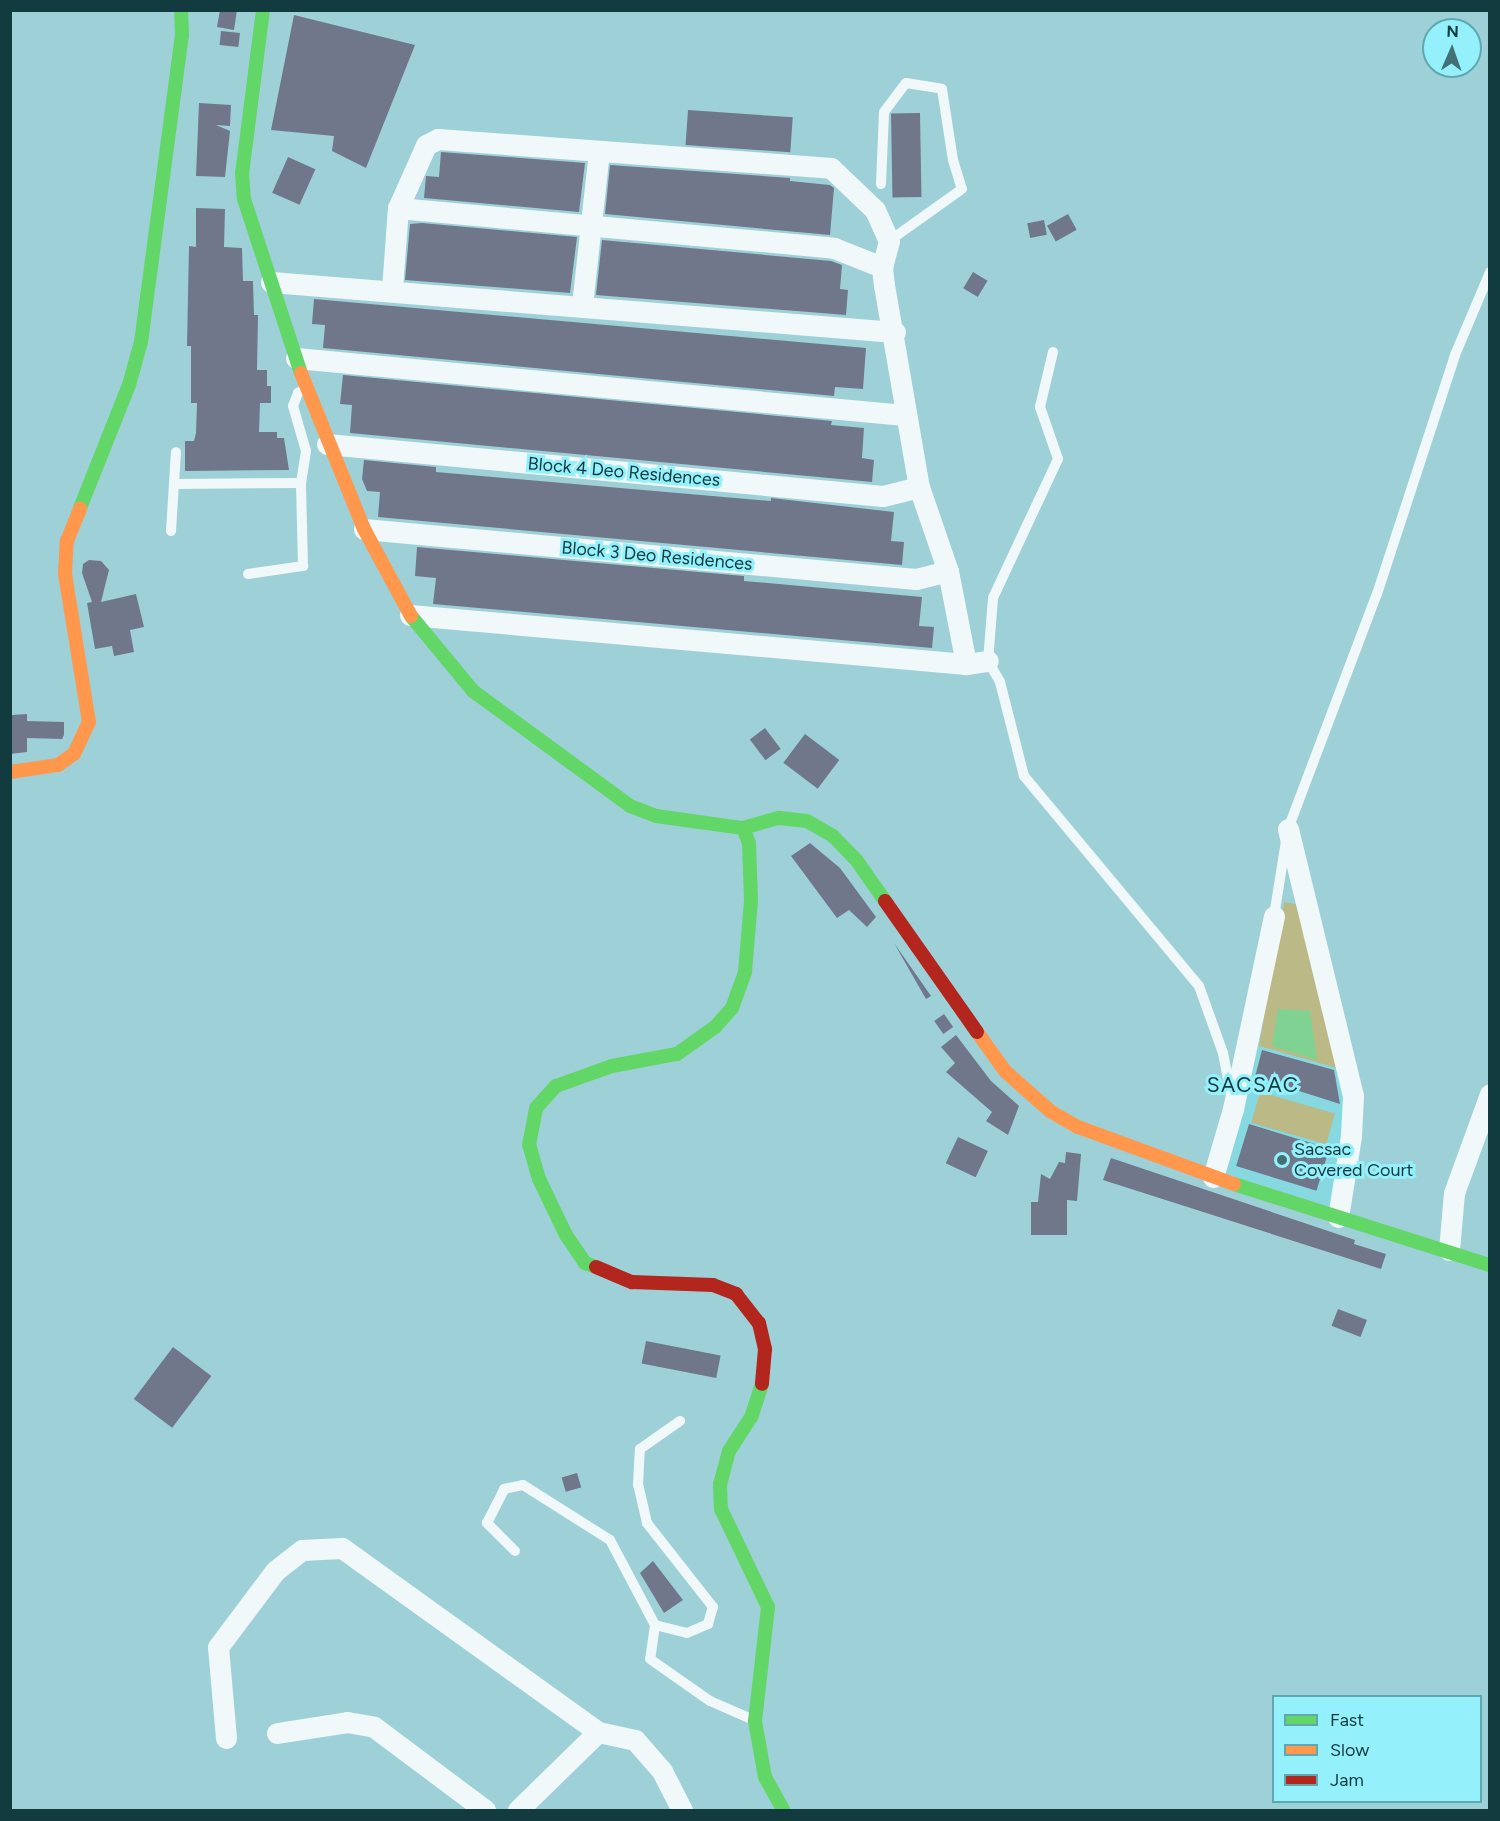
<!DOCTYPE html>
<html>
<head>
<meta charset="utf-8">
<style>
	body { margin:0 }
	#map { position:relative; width:1500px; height:1821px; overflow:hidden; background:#9ed1d7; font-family:Figtree,sans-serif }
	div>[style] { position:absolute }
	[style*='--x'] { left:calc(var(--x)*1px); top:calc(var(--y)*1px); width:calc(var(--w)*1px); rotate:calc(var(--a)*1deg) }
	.built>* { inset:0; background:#86d8e1 }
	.green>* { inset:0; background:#bbba87; transform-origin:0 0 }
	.water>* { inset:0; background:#80d293 }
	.building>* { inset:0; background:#70778b; transform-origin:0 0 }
	.lane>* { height:10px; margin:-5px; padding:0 5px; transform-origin:5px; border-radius:5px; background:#f0f8f9 }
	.street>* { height:21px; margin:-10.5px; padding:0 10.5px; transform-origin:10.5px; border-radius:10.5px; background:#f0f8f9 }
	.fast>* { height:14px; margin:-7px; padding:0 7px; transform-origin:7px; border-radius:7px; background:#63d668 }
	.slow>* { height:14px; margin:-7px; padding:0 7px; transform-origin:7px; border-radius:7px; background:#ff974d }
	.jam>* { height:14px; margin:-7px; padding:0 7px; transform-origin:7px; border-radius:7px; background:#b3261e }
	.dots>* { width:16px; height:16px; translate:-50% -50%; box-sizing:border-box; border:3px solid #94f1fc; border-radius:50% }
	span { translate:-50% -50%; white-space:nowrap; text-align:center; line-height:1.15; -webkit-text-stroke:6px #94f1fc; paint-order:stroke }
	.street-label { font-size:18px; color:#123b3f }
	.poi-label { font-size:18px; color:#123b3f }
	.left { translate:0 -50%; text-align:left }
	.quarter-label { font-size:21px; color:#123b3f; letter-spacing:1.5px }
	.frame { position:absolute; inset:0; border:12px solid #123b3f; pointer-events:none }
	.legend { position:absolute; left:1272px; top:1695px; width:210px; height:108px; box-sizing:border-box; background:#94f1fc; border:2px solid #60a8b0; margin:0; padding:8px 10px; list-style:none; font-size:18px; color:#123b3f }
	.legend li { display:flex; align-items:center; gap:12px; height:30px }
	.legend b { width:30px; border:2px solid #60a8b0 }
	.north { position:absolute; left:1422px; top:18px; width:60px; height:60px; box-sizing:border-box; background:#94f1fc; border:2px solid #60a8b0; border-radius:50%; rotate:2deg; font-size:16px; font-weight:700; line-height:24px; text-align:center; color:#123b3f }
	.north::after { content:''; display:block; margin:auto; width:21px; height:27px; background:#437074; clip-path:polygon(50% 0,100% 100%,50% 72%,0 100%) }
</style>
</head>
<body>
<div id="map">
	<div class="built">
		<div style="clip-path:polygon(1259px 1046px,1340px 1069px,1349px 1111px,1333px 1207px,1227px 1174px)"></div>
	</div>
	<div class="green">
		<div style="clip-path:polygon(1284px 902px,1300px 905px,1340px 1069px,1259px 1046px)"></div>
		<div style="left:1260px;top:1092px;width:78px;height:32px;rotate:16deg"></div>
	</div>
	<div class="water">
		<div style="clip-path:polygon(1278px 1009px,1310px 1011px,1317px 1060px,1272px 1046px)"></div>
	</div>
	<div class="building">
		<div style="clip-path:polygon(220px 10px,237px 10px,234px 30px,217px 27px)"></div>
		<div style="clip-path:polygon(294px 15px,415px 45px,366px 168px,332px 151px,334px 136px,271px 130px)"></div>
		<div style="left:221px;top:31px;width:19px;height:14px;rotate:6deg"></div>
		<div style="clip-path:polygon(199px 103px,231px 105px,230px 126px,216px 125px,230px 131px,225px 177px,196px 176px)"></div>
		<div style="left:688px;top:110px;width:105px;height:35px;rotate:4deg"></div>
		<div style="left:920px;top:113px;width:84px;height:29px;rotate:89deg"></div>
		<div style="clip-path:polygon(441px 152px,585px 163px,579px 212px,424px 198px,426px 176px,439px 177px)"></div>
		<div style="left:288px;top:157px;width:30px;height:39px;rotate:24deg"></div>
		<div style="clip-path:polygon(610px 165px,790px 178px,790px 181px,830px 185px,834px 188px,830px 235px,605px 214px)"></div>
		<div style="clip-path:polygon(196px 208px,225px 209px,224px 247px,242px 248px,243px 281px,253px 281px,254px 315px,258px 315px,257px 370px,267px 370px,267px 386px,271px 386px,271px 403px,260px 403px,259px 432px,277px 432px,277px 438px,284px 438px,289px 470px,185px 471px,185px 441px,194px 441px,196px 433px,197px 403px,191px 403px,191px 346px,187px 346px,189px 246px,196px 247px)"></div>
		<div style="left:1068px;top:214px;width:18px;height:24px;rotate:61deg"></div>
		<div style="left:1044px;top:220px;width:15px;height:17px;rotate:79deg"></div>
		<div style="clip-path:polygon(422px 223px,577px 237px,570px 293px,405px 280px,410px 224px)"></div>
		<div style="clip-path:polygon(602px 240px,831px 261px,842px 265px,840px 289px,848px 290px,846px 315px,596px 295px)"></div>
		<div style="left:973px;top:272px;width:17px;height:19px;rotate:31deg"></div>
		<div style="clip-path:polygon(314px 299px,866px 348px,863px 389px,835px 387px,834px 396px,323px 348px,325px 325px,312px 324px)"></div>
		<div style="clip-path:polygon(343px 375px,832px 421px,831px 425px,864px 428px,862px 458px,874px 460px,872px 482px,350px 433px,352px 405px,340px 404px)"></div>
		<div style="clip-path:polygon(364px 460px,436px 467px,436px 472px,771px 501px,771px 498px,894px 512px,891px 541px,904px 542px,902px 565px,378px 517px,380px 492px,367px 491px,362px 479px)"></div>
		<div style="clip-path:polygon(417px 547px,744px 576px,744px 581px,922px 597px,919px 626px,934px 627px,932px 648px,433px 604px,436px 578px,415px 576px)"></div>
		<div style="clip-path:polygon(89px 560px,101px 561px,109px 570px,101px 602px,136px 594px,144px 627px,130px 630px,134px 652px,114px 656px,112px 646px,95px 649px,87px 603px,92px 602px,82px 573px,83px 564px)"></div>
		<div style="clip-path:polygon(27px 714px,27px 721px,64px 722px,64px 735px,62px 739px,27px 738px,27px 752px,10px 754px,12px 715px)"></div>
		<div style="left:765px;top:728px;width:26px;height:19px;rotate:53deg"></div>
		<div style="left:805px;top:734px;width:43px;height:36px;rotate:37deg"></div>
		<div style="clip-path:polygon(810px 843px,840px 868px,876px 917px,867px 927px,849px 910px,837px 918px,791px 856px)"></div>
		<div style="clip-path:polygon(894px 943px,931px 996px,926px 999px)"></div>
		<div style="left:944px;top:1014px;width:16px;height:12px;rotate:55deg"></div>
		<div style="clip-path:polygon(956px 1035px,991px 1081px,1019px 1106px,1008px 1135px,986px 1121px,992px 1112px,946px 1072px,955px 1063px,941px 1047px)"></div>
		<div style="clip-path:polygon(1262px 1050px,1334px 1070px,1340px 1104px,1255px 1077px)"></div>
		<div style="left:1249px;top:1124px;width:84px;height:44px;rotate:17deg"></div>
		<div style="left:958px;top:1137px;width:33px;height:29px;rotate:25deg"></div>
		<div style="clip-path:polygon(1066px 1152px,1081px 1154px,1077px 1201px,1067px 1200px,1067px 1235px,1031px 1235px,1031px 1202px,1038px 1202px,1041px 1174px,1050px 1179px,1059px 1162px,1065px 1163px)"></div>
		<div style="clip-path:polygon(1111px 1158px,1355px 1240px,1354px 1244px,1386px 1254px,1381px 1269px,1103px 1180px)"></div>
		<div style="left:1338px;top:1309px;width:31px;height:18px;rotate:21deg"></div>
		<div style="left:646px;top:1341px;width:76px;height:23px;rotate:11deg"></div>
		<div style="left:173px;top:1347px;width:48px;height:65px;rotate:37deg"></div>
		<div style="left:577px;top:1473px;width:15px;height:16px;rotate:74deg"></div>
		<div style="clip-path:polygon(653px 1561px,683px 1600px,664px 1613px,640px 1573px)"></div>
	</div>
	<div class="lane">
		<div style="--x:881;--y:184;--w:72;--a:-87.6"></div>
		<div style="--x:884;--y:112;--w:36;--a:-53"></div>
		<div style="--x:906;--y:83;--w:36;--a:9"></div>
		<div style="--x:942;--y:89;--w:72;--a:81.2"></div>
		<div style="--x:953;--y:160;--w:30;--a:73"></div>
		<div style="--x:962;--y:189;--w:90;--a:144.5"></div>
		<div style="--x:1053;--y:352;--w:57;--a:103.3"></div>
		<div style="--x:1040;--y:407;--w:55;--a:70.9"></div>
		<div style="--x:1058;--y:459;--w:153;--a:115.1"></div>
		<div style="--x:993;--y:598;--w:63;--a:94.5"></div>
		<div style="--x:988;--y:661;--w:24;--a:60"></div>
		<div style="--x:1000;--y:682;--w:97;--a:75.7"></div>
		<div style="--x:1024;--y:776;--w:273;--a:50.2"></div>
		<div style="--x:1199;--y:986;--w:71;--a:70.3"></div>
		<div style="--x:1223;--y:1053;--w:43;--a:79.2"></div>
		<div style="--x:174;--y:484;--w:127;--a:-0.5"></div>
		<div style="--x:171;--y:531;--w:79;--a:-86.4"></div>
		<div style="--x:248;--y:574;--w:56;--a:-8.3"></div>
		<div style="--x:303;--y:566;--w:83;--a:-91.4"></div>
		<div style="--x:301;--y:483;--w:32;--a:-81"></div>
		<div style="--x:306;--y:451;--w:47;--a:-106.1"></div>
		<div style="--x:293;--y:406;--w:14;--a:-69"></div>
		<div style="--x:298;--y:393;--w:6;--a:-31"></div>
		<div style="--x:1274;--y:916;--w:88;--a:-80.9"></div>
		<div style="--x:1288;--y:829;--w:251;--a:-69.3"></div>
		<div style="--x:1377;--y:594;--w:251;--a:-71.9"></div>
		<div style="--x:1455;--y:355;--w:90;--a:-67.1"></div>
		<div style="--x:515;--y:1551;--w:40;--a:-135"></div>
		<div style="--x:487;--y:1523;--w:38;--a:-63"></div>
		<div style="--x:504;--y:1489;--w:19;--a:-12"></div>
		<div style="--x:523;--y:1485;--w:103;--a:32.3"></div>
		<div style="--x:610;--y:1540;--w:96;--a:62.1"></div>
		<div style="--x:655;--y:1625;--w:33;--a:14"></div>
		<div style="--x:687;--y:1633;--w:23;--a:-23"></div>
		<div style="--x:708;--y:1624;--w:18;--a:-74"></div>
		<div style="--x:713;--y:1607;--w:107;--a:-128.2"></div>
		<div style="--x:647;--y:1523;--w:39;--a:-103"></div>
		<div style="--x:638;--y:1485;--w:36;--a:-87"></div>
		<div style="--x:640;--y:1449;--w:49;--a:-35"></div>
		<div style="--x:655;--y:1625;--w:34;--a:98"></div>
		<div style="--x:650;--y:1659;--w:73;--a:35"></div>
		<div style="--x:710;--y:1701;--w:48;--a:23.4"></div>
	</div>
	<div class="street">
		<div style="--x:398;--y:208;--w:438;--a:5.2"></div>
		<div style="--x:834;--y:248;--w:52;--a:21.6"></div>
		<div style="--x:271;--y:282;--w:626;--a:4.58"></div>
		<div style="--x:392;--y:289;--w:81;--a:-85.8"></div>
		<div style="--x:398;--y:208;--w:69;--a:-66"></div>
		<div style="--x:426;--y:145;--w:13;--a:-27"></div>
		<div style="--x:438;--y:139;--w:394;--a:4.2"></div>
		<div style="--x:831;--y:168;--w:61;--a:43.7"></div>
		<div style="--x:875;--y:210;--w:34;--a:66"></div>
		<div style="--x:889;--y:241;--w:27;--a:105"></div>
		<div style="--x:882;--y:267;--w:18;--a:84"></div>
		<div style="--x:884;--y:285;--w:205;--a:80.2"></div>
		<div style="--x:919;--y:487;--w:89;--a:71"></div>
		<div style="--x:948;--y:571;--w:95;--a:79"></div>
		<div style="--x:966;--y:664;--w:22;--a:-8"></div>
		<div style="--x:582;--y:305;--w:155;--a:-83.7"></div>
		<div style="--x:296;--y:358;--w:611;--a:5.36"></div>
		<div style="--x:327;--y:444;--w:558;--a:5.34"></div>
		<div style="--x:883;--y:496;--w:37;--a:-14"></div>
		<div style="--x:364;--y:529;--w:554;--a:5.18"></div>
		<div style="--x:916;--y:579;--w:33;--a:-14"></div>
		<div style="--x:410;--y:615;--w:558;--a:5.04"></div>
		<div style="--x:1288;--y:829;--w:275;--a:76.3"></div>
		<div style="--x:1353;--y:1096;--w:40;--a:92.9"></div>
		<div style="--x:1351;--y:1136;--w:82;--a:99.1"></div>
		<div style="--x:1213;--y:1177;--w:71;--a:-73.6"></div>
		<div style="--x:1233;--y:1109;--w:197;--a:-78"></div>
		<div style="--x:1449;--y:1250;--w:57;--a:-85"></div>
		<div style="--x:1454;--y:1193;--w:105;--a:-70"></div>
		<div style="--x:277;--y:1733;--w:71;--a:-8.9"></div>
		<div style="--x:347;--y:1722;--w:27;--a:10"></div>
		<div style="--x:374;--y:1727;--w:139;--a:36.8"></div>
		<div style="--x:226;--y:1738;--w:91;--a:-95"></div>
		<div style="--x:218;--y:1647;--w:95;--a:-53.1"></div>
		<div style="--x:275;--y:1571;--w:34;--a:-38"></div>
		<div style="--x:302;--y:1550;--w:40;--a:-2.9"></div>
		<div style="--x:342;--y:1548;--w:315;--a:35.7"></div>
		<div style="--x:518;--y:1810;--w:112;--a:-44.3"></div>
		<div style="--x:598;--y:1732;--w:38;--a:12"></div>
		<div style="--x:635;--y:1740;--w:41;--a:48.9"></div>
		<div style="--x:662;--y:1771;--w:44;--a:62.9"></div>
	</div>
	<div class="fast">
		<div style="--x:263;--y:10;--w:164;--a:97.3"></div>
		<div style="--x:242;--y:173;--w:26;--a:86"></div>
		<div style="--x:244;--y:199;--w:183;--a:71.9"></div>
		<div style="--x:80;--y:508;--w:132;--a:-68.3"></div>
		<div style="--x:129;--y:385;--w:45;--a:-74.4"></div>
		<div style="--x:141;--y:342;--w:309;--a:-82.4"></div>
		<div style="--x:182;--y:36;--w:26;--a:-92"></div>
		<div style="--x:411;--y:616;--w:97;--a:50.4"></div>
		<div style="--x:473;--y:691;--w:195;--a:36.2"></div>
		<div style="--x:630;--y:806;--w:28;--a:21"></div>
		<div style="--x:656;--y:816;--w:88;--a:7.9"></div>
		<div style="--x:743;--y:828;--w:37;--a:-16"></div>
		<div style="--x:779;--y:818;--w:28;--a:6"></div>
		<div style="--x:807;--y:821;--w:30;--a:30"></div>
		<div style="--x:833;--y:836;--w:35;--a:46"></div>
		<div style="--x:857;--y:861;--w:49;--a:55"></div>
		<div style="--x:1234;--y:1184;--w:269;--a:17.6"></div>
		<div style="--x:596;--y:1267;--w:12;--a:-160"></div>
		<div style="--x:585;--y:1263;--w:34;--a:-124"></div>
		<div style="--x:566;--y:1235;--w:62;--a:-115.7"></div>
		<div style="--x:539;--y:1179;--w:35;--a:-106"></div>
		<div style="--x:529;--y:1145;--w:38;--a:-79"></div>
		<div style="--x:536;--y:1108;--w:30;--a:-48"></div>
		<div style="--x:556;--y:1086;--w:59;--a:-19.7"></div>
		<div style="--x:612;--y:1066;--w:66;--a:-10.5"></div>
		<div style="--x:677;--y:1054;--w:47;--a:-35.4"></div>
		<div style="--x:715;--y:1027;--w:25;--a:-48"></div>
		<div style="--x:732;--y:1008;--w:38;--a:-70"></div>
		<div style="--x:745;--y:972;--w:72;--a:-85.2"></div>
		<div style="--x:751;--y:900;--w:57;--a:-92"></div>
		<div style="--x:749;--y:843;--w:16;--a:-112"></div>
		<div style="--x:762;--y:1384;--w:35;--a:108"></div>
		<div style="--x:751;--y:1417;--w:40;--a:122.9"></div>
		<div style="--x:729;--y:1451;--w:34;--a:105"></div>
		<div style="--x:720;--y:1484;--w:25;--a:88"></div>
		<div style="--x:721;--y:1509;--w:109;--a:64.4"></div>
		<div style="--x:768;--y:1607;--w:115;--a:96.5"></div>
		<div style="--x:755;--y:1721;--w:57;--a:79.9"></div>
		<div style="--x:765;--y:1777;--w:38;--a:61"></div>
	</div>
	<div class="slow">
		<div style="--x:301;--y:373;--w:168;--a:68"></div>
		<div style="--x:364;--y:529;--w:99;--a:61.6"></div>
		<div style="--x:10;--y:772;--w:49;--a:-8.3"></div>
		<div style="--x:58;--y:765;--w:19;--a:-35"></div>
		<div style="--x:74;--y:754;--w:35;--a:-65"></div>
		<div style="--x:89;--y:722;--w:150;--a:-99.2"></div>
		<div style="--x:65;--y:574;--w:33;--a:-87"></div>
		<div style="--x:67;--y:541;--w:35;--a:-68"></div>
		<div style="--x:977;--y:1032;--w:48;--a:54.3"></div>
		<div style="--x:1005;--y:1071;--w:60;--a:41.6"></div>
		<div style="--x:1050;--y:1111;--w:32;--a:30"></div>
		<div style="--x:1078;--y:1127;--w:166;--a:20.1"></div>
	</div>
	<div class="jam">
		<div style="--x:885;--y:901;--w:160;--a:54.9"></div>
		<div style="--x:596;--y:1267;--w:39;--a:23"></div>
		<div style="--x:632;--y:1282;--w:81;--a:2.1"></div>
		<div style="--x:713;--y:1285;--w:25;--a:21"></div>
		<div style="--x:736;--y:1294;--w:37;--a:52"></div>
		<div style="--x:759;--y:1323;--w:27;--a:77"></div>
		<div style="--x:765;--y:1349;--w:35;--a:95"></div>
	</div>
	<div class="dots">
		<div style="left:1282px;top:1160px;background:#437074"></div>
	</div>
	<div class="street-label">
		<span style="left:624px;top:472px;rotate:5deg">Block 4 Deo Residences</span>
		<span style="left:657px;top:556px;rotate:5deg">Block 3 Deo Residences</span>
	</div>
	<div class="poi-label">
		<span class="left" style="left:1294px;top:1160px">Sacsac<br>Covered Court</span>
	</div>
	<div class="quarter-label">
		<span style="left:1253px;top:1085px">SACSAC</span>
	</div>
	<div class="frame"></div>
	<ul class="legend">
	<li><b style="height:8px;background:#63d668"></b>Fast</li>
	<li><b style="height:8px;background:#ff974d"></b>Slow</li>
	<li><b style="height:8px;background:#b3261e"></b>Jam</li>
	</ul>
	<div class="north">N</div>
</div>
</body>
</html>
